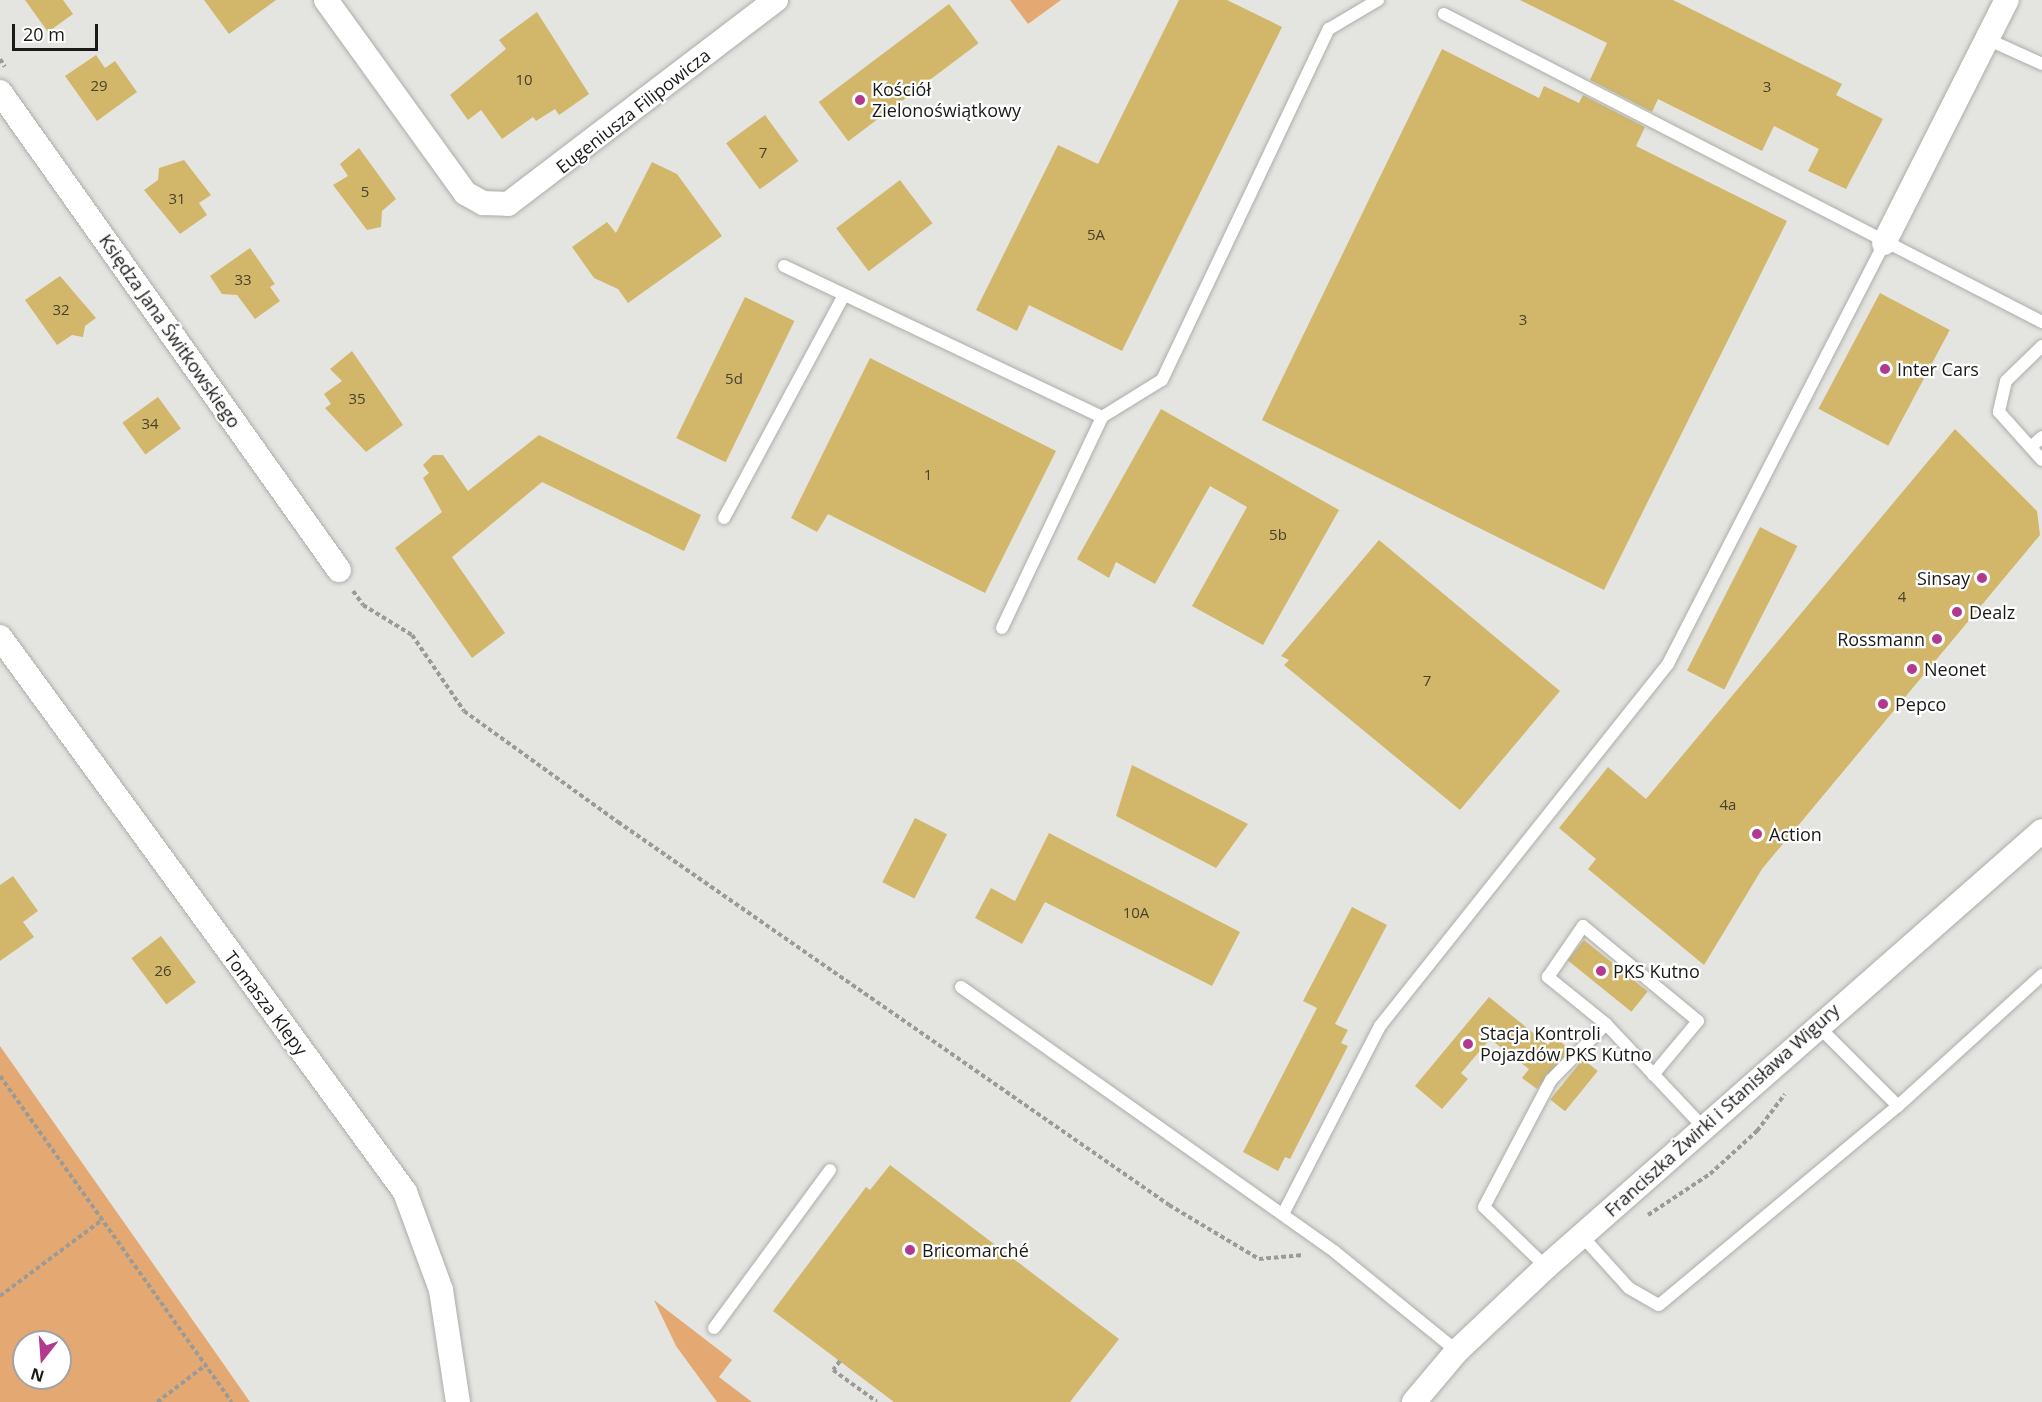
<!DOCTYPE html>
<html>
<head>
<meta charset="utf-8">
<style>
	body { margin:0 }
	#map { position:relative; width:2042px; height:1402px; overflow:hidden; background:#e4e5e1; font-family:"Open Sans",sans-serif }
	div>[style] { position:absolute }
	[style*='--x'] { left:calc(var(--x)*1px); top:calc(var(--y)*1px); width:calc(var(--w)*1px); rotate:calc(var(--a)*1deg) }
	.green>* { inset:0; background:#e4a972 }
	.building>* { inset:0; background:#d2b76a; transform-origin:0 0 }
	.path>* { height:4px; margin-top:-2px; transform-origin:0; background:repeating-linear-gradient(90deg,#9a9b98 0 4.5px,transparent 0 7.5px) }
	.roads { filter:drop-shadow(0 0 2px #acada9) drop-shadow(0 0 2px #acada9) }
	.service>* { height:12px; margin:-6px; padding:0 6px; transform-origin:6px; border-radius:6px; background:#fff }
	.minor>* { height:24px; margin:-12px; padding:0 12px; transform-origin:12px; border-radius:12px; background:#fff }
	.dots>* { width:16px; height:16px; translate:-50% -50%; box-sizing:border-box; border:3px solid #fff; border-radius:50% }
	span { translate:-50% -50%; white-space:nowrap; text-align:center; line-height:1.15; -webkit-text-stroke:4.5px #fff; paint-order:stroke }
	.number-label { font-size:15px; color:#48412c }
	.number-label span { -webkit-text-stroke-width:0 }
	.poi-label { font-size:18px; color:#1a1a18 }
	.left { translate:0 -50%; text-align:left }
	.right { translate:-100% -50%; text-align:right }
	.street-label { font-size:18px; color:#1a1a18 }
	.north { position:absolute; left:12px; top:1330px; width:60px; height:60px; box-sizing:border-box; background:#fff; border:2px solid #a3a3a3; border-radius:50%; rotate:197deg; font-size:16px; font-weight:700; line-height:24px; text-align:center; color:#1a1a18 }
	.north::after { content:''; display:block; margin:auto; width:21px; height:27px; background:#b1398e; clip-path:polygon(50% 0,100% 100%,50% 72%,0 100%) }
	.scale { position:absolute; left:12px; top:24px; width:86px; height:27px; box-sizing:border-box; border:3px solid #1a1a18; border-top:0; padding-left:8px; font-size:18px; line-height:21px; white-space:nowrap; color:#1a1a18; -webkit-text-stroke:4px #fff; paint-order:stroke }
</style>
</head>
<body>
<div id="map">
	<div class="green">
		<div style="clip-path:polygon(1010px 0,1061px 0,1028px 24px)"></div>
		<div style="clip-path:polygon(evenodd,0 1046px,213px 1349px,250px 1402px,0 1402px,0 1046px,24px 1342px,60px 1342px,60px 1378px,24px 1378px,24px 1342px)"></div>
		<div style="clip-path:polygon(654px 1300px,732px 1360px,719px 1377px,752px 1402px,717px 1402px,676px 1346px)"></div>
	</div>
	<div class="building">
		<div style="clip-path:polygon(25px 0,63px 0,73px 14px,48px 32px)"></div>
		<div style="clip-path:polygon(204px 0,276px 0,229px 34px)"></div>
		<div style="clip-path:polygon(1179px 0,1227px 0,1282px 27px,1122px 351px,1029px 305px,1017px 331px,976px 310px,1058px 145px,1098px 164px)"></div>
		<div style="clip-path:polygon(1520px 0,1673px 0,1842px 84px,1836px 95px,1883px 119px,1846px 189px,1808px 171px,1819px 149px,1774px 126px,1762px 151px,1658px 99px,1652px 112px,1590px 80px,1607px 43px)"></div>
		<div style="left:949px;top:4px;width:49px;height:163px;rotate:53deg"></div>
		<div style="clip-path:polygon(537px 12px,589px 94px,559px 115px,555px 109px,536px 121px,533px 117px,502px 139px,481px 110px,468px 120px,450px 95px,506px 49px,499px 40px)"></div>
		<div style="clip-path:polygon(1442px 49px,1539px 98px,1544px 86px,1579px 103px,1583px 95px,1645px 127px,1636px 146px,1787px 221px,1604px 590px,1262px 420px)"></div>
		<div style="clip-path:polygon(96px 55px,105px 68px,115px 61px,137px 92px,97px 121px,65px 76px)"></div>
		<div style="left:765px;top:115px;width:57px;height:48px;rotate:54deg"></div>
		<div style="clip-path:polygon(359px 148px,396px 199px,382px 211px,381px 227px,367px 230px,333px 185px,348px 176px,340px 164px)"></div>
		<div style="clip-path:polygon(184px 160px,211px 195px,199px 203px,207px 215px,180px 234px,144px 190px,158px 180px,159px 168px)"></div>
		<div style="clip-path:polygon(652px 162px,677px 174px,722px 236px,628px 303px,618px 289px,594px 278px,572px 247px,607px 222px,616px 233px)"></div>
		<div style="left:900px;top:180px;width:54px;height:80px;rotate:53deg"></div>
		<div style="clip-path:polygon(250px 248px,275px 284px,270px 287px,280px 301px,255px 319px,237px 295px,222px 294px,210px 276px)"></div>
		<div style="clip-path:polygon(60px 276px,96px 318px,85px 326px,83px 337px,72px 335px,57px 345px,25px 300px)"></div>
		<div style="left:1880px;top:293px;width:79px;height:131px;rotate:28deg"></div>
		<div style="left:745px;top:297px;width:55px;height:157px;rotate:26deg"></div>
		<div style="clip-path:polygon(352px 351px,403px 425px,366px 452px,325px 408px,331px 404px,324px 394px,342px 381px,330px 369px)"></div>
		<div style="clip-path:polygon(870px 358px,1056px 451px,985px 593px,828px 514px,817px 532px,791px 518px)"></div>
		<div style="left:158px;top:397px;width:39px;height:44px;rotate:54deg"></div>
		<div style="clip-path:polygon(1161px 409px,1339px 510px,1263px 645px,1192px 606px,1247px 507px,1210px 486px,1155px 584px,1116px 562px,1109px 578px,1077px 559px)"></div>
		<div style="clip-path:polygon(1955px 429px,2037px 511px,2040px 535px,1762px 869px,1704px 965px,1588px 869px,1596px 859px,1559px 828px,1608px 767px,1646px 799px)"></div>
		<div style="clip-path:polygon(539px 435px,701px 515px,684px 551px,542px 482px,452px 557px,505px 633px,472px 658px,395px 548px,442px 512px,423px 478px,429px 473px,423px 465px,433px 455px,443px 455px,468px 491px)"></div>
		<div style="left:1760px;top:527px;width:42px;height:161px;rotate:27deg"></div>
		<div style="clip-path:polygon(1379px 540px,1560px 691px,1460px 810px,1284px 665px,1289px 660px,1281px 656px)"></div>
		<div style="clip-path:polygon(1132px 765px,1248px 824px,1216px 868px,1116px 816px)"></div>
		<div style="left:915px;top:818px;width:36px;height:72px;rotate:27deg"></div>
		<div style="clip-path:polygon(1049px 833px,1240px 932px,1212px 986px,1045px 902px,1022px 944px,975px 918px,991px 888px,1015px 901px)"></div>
		<div style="clip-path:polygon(13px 876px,38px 911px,23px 922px,34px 937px,0 961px,0 885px)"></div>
		<div style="clip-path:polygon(1352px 907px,1387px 925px,1335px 1024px,1348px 1030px,1341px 1043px,1348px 1046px,1290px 1159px,1285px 1157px,1278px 1171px,1243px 1152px,1317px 1008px,1303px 1001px)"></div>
		<div style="left:161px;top:936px;width:58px;height:37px;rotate:53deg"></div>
		<div style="left:1584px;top:940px;width:82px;height:26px;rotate:39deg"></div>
		<div style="clip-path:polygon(1489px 997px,1548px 1045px,1554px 1037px,1570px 1049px,1537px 1089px,1522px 1078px,1529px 1069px,1490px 1039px,1461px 1073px,1468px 1079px,1442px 1109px,1415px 1086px)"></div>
		<div style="left:1583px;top:1059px;width:19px;height:52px;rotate:39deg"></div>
		<div style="clip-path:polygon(890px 1165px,1119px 1339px,1070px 1402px,894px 1402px,773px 1311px,866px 1187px,870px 1190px)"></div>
	</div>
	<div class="path">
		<div style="--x:0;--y:59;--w:9;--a:58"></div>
		<div style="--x:353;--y:591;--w:17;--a:54"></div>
		<div style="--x:363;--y:605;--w:57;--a:31.5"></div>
		<div style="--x:412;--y:635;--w:92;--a:55.6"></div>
		<div style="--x:464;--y:711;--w:190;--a:35.8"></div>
		<div style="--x:618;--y:822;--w:671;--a:34.8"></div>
		<div style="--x:1169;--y:1205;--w:105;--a:31"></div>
		<div style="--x:1259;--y:1259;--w:45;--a:-5.1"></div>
		<div style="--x:0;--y:1076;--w:400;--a:54.6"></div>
		<div style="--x:1648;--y:1215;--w:74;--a:-33.5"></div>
		<div style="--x:1710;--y:1174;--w:64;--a:-42.5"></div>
		<div style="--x:1757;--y:1131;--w:46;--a:-52.9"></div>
		<div style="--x:0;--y:1296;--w:127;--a:-36.7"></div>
		<div style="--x:840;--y:1361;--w:11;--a:128"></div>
		<div style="--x:833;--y:1370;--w:54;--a:36"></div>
		<div style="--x:157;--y:1402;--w:61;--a:-37.1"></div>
	</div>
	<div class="roads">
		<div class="service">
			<div style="--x:1444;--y:14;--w:673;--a:27.25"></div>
			<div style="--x:1987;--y:39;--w:60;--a:24.4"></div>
			<div style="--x:784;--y:266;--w:352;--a:25.4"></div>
			<div style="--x:1102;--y:417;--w:70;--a:-31.7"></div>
			<div style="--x:1162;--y:380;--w:389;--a:-64.6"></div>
			<div style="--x:1329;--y:29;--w:57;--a:-30.6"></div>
			<div style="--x:2042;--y:346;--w:50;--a:135.8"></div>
			<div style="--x:2006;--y:381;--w:32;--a:103"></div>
			<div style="--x:1999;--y:412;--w:64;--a:48.1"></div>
			<div style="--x:2031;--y:447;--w:15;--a:-42"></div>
			<div style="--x:724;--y:518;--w:253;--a:-61.7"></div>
			<div style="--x:1002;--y:628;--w:233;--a:-64.6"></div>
			<div style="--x:961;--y:987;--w:458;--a:35.3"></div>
			<div style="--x:1335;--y:1252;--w:157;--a:39.1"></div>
			<div style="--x:1606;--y:1024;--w:75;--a:-141"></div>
			<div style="--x:1548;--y:977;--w:62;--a:-55.5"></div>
			<div style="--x:1583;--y:926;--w:149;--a:39.6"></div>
			<div style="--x:1698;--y:1021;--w:70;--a:129.8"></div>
			<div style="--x:1898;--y:1106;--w:195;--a:-42.3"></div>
			<div style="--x:1283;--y:1214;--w:212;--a:-62.7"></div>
			<div style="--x:1380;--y:1026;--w:463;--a:-51.5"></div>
			<div style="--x:1668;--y:664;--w:473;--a:-62.8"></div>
			<div style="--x:1582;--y:1236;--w:70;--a:47.9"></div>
			<div style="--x:1629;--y:1288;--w:34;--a:30"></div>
			<div style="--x:1659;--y:1305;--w:311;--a:-39.8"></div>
			<div style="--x:1898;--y:1106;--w:115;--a:-135"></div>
			<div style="--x:1546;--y:1267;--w:86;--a:-135.9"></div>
			<div style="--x:1484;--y:1207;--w:144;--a:-62.2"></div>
			<div style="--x:1551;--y:1080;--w:78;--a:-45.5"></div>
			<div style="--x:1606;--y:1024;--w:141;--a:46.7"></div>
			<div style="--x:714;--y:1328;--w:196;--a:-53.7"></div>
		</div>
		<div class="minor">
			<div style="--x:326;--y:0;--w:238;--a:54.2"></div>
			<div style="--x:465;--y:193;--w:21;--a:29"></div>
			<div style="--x:483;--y:203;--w:25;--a:2"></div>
			<div style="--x:508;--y:204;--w:337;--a:-37.3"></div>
			<div style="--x:0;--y:92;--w:586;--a:54.66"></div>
			<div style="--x:1884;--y:243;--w:272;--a:-63.2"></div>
			<div style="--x:0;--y:637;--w:687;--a:53.88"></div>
			<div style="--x:405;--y:1192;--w:104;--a:69.8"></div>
			<div style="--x:441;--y:1290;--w:113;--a:81.4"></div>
			<div style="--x:1414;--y:1402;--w:67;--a:-49.9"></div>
			<div style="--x:1457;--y:1351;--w:122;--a:-43.3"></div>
			<div style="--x:1546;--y:1267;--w:660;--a:-41.32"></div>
		</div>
	</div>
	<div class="dots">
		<div style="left:860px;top:100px;background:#b1398e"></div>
		<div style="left:1885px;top:369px;background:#b1398e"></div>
		<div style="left:1982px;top:578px;background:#b1398e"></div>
		<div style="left:1957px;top:612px;background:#b1398e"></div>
		<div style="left:1937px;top:639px;background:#b1398e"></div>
		<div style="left:1912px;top:669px;background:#b1398e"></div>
		<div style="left:1883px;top:704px;background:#b1398e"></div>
		<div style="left:1757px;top:834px;background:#b1398e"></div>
		<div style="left:1601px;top:971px;background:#b1398e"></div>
		<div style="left:1468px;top:1044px;background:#b1398e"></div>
		<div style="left:910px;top:1250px;background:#b1398e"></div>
	</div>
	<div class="number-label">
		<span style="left:524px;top:80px">10</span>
		<span style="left:99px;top:86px">29</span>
		<span style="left:1767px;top:87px">3</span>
		<span style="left:763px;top:153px">7</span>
		<span style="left:365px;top:192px">5</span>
		<span style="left:177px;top:199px">31</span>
		<span style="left:1096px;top:235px">5A</span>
		<span style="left:243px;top:280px">33</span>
		<span style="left:61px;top:310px">32</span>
		<span style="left:1523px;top:320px">3</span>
		<span style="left:734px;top:379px">5d</span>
		<span style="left:357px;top:399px">35</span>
		<span style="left:150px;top:424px">34</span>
		<span style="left:928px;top:475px">1</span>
		<span style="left:1278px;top:535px">5b</span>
		<span style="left:1902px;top:597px">4</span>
		<span style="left:1427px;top:681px">7</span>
		<span style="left:1728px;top:805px">4a</span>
		<span style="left:1136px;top:913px">10A</span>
		<span style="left:163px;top:971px">26</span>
	</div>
	<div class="poi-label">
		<span class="left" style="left:872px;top:100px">Kościół<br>Zielonoświątkowy</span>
		<span class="left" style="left:1897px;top:369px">Inter Cars</span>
		<span class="right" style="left:1970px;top:578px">Sinsay</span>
		<span class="left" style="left:1969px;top:612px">Dealz</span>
		<span class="right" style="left:1925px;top:639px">Rossmann</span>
		<span class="left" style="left:1924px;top:669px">Neonet</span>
		<span class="left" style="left:1895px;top:704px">Pepco</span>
		<span class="left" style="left:1769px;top:834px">Action</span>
		<span class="left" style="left:1613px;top:971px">PKS Kutno</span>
		<span class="left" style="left:1480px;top:1044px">Stacja Kontroli<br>Pojazdów PKS Kutno</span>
		<span class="left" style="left:922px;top:1250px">Bricomarché</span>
	</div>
	<div class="street-label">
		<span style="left:633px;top:111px;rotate:-38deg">Eugeniusza Filipowicza</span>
		<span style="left:170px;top:331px;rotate:55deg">Księdza Jana Świtkowskiego</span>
		<span style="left:266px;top:1003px;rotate:53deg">Tomasza Klepy</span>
		<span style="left:1722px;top:1110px;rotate:-42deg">Franciszka Żwirki i Stanisława Wigury</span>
	</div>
	<div class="north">N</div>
	<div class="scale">20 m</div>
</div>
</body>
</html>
